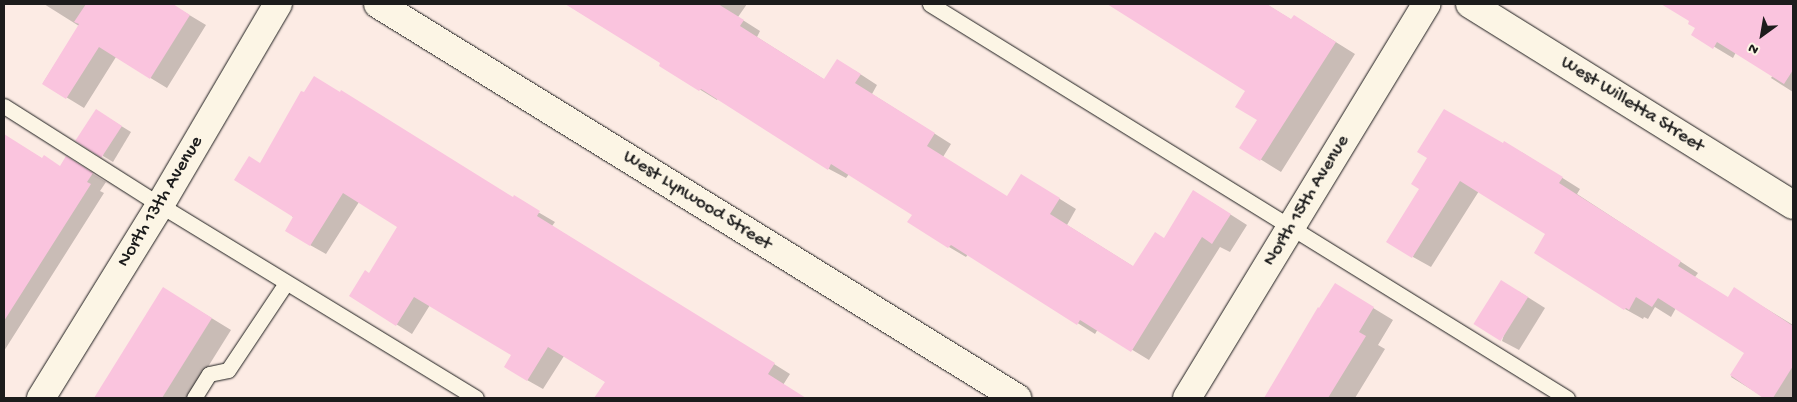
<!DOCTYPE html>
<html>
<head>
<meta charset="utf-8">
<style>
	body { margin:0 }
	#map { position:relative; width:1797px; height:402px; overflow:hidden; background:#fcebe4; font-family:"Gochi Hand",sans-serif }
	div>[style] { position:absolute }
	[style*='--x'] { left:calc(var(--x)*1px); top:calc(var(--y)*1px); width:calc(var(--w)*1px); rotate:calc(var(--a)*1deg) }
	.shadow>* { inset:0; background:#0003 }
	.building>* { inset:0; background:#fac4de; transform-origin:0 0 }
	.roads { filter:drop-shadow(0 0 1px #1c1c1c) drop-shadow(0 0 1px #1c1c1c) }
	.service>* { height:15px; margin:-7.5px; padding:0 7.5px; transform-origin:7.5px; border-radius:7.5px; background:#fcf5e5 }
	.minor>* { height:28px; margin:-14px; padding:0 14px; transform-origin:14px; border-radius:14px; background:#fcf5e5 }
	.tertiary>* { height:28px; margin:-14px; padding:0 14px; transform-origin:14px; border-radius:14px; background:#fcf5e5 }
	span { translate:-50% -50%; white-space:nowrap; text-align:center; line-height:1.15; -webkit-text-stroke:4px #fcf5e5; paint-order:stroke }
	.street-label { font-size:19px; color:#1c1c1c }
	.frame { position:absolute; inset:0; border:5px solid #1c1c1c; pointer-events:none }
	.north { position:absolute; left:1737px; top:10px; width:50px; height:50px; -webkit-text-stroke:4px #fcf5e5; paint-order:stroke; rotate:212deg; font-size:14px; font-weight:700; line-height:20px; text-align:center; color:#1c1c1c }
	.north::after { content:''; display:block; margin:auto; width:18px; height:22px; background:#1c1c1c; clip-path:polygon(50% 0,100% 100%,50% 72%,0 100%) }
</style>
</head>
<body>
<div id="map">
	<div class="shadow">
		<div style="clip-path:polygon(44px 4px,171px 4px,206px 25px,167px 88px,116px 57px,84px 108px,43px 83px,79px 26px)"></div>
		<div style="clip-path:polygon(566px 4px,747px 4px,738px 17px,760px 31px,757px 37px,825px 80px,854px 70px,877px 85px,872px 94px,951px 144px,943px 157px,1008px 198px,1039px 186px,1076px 209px,1067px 225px,1134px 267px,1211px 202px,1247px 225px,1230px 252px,1220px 247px,1149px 360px,1098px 329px,1095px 334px,968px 254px,966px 257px,949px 247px,909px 222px,914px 214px,849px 174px,846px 178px,829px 169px,718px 98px,717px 100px,660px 65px,662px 63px)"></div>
		<div style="clip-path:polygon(1113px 4px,1266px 4px,1292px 20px,1294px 16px,1355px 54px,1281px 172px,1241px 147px,1258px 120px,1247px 90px)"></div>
		<div style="clip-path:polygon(1663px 4px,1793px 4px,1793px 92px,1771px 78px,1773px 75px,1736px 52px,1733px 58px,1693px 34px,1697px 28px,1691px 21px)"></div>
		<div style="clip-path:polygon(105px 116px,131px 132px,113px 162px,103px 156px)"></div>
		<div style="clip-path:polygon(4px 136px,43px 159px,61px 167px,80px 166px,106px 182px,100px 191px,104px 193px,4px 351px)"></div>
		<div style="clip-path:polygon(1504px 145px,1523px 153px,1580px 189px,1577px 194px,1698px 273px,1695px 277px,1728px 298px,1734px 289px,1793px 325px,1793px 398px,1765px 398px,1731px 377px,1746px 353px,1676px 308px,1671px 317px,1655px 307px,1648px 319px,1644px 317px,1643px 319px,1625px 309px,1547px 234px,1479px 191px,1431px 267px,1413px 257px,1421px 189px)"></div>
		<div style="clip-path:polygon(260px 164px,514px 198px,555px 222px,552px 226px,790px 374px,783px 385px,805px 398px,596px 398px,606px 382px,564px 356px,543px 389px,527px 380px,513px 355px,430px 305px,412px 334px,396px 324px,399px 226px,359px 202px,326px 254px,310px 245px)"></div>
		<div style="clip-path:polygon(164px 289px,231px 330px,191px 394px,197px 398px,96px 398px)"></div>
		<div style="clip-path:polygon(1518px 291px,1545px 308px,1519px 350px,1502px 341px)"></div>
		<div style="clip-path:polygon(1355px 297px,1393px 320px,1378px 345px,1385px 349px,1355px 398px,1265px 398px,1318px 309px)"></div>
	</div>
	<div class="building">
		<div style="clip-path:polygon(86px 4px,173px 4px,190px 15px,150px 79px,99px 47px,66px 99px,42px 84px,79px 24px,74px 22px)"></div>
		<div style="clip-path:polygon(565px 4px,718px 4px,744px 20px,740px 26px,824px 79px,837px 59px,861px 74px,855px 83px,935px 133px,927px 146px,1007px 196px,1021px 174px,1060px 198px,1050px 214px,1133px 266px,1155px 232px,1164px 238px,1193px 190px,1231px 214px,1212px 244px,1202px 237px,1131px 352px,1080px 320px,1077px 325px,951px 245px,948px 248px,907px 222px,912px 215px,831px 164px,828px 170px,701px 89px,699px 91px,659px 66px,660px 63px)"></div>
		<div style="clip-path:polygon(1107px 4px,1267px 4px,1291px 19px,1294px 15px,1336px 42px,1260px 161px,1239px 148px,1257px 120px,1235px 107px,1245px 91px)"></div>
		<div style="clip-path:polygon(1661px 4px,1793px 4px,1793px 70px,1784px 84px,1717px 42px,1713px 49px,1691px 35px,1695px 28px,1688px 24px,1689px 21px)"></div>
		<div style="clip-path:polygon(314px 76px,340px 92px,341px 90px,513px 197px,514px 195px,540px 211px,537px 216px,775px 363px,768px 374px,806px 398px,594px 398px,605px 382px,548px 347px,527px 381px,504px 367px,511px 355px,414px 297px,396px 326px,349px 296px,365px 270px,369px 273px,397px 227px,343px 193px,310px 246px,285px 231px,293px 217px,234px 180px,249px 156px,260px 163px,301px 91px,304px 92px)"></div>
		<div style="left:96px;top:109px;width:31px;height:38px;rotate:33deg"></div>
		<div style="clip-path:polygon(1444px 109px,1503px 143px,1504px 141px,1563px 177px,1559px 183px,1681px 261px,1678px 266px,1728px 297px,1734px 287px,1793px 326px,1793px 366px,1773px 398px,1763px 398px,1730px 375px,1744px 353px,1658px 298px,1652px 307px,1636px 297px,1629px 310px,1626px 308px,1624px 310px,1534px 253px,1545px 234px,1460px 181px,1412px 258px,1386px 242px,1419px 189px,1411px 184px,1427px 158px,1417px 152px)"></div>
		<div style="clip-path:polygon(4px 134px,42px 158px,44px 155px,60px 166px,66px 156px,93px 173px,87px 182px,91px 184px,4px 321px)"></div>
		<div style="left:1501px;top:280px;width:32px;height:52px;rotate:32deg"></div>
		<div style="clip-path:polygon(1335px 283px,1374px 307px,1359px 332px,1366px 336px,1328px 398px,1264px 398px,1318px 307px,1319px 308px)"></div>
		<div style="clip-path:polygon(163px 287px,212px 318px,162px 398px,94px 398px)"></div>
	</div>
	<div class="roads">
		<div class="service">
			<div style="--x:930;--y:4;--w:749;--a:31.74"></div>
			<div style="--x:4;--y:106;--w:185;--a:32.4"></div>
			<div style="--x:160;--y:205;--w:370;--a:31.4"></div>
			<div style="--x:194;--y:398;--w:28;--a:-58"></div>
			<div style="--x:209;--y:374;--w:19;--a:-12"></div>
			<div style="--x:228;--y:370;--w:105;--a:-56.3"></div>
		</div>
		<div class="minor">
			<div style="--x:378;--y:4;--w:751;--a:31.66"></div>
			<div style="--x:1470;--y:4;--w:380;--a:31.9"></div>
			<div style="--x:41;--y:398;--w:227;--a:-58.3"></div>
			<div style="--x:160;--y:205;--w:233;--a:-59.6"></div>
		</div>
		<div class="tertiary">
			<div style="--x:1187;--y:398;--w:461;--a:-58.7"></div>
		</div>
	</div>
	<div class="street-label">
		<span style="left:1632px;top:105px;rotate:32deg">West Willetta Street</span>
		<span style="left:697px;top:201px;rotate:32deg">West Lynwood Street</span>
		<span style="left:1307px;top:201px;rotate:-59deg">North 15th Avenue</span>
		<span style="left:161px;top:202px;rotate:-59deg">North 13th Avenue</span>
	</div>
	<div class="frame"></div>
	<div class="north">N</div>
</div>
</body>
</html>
